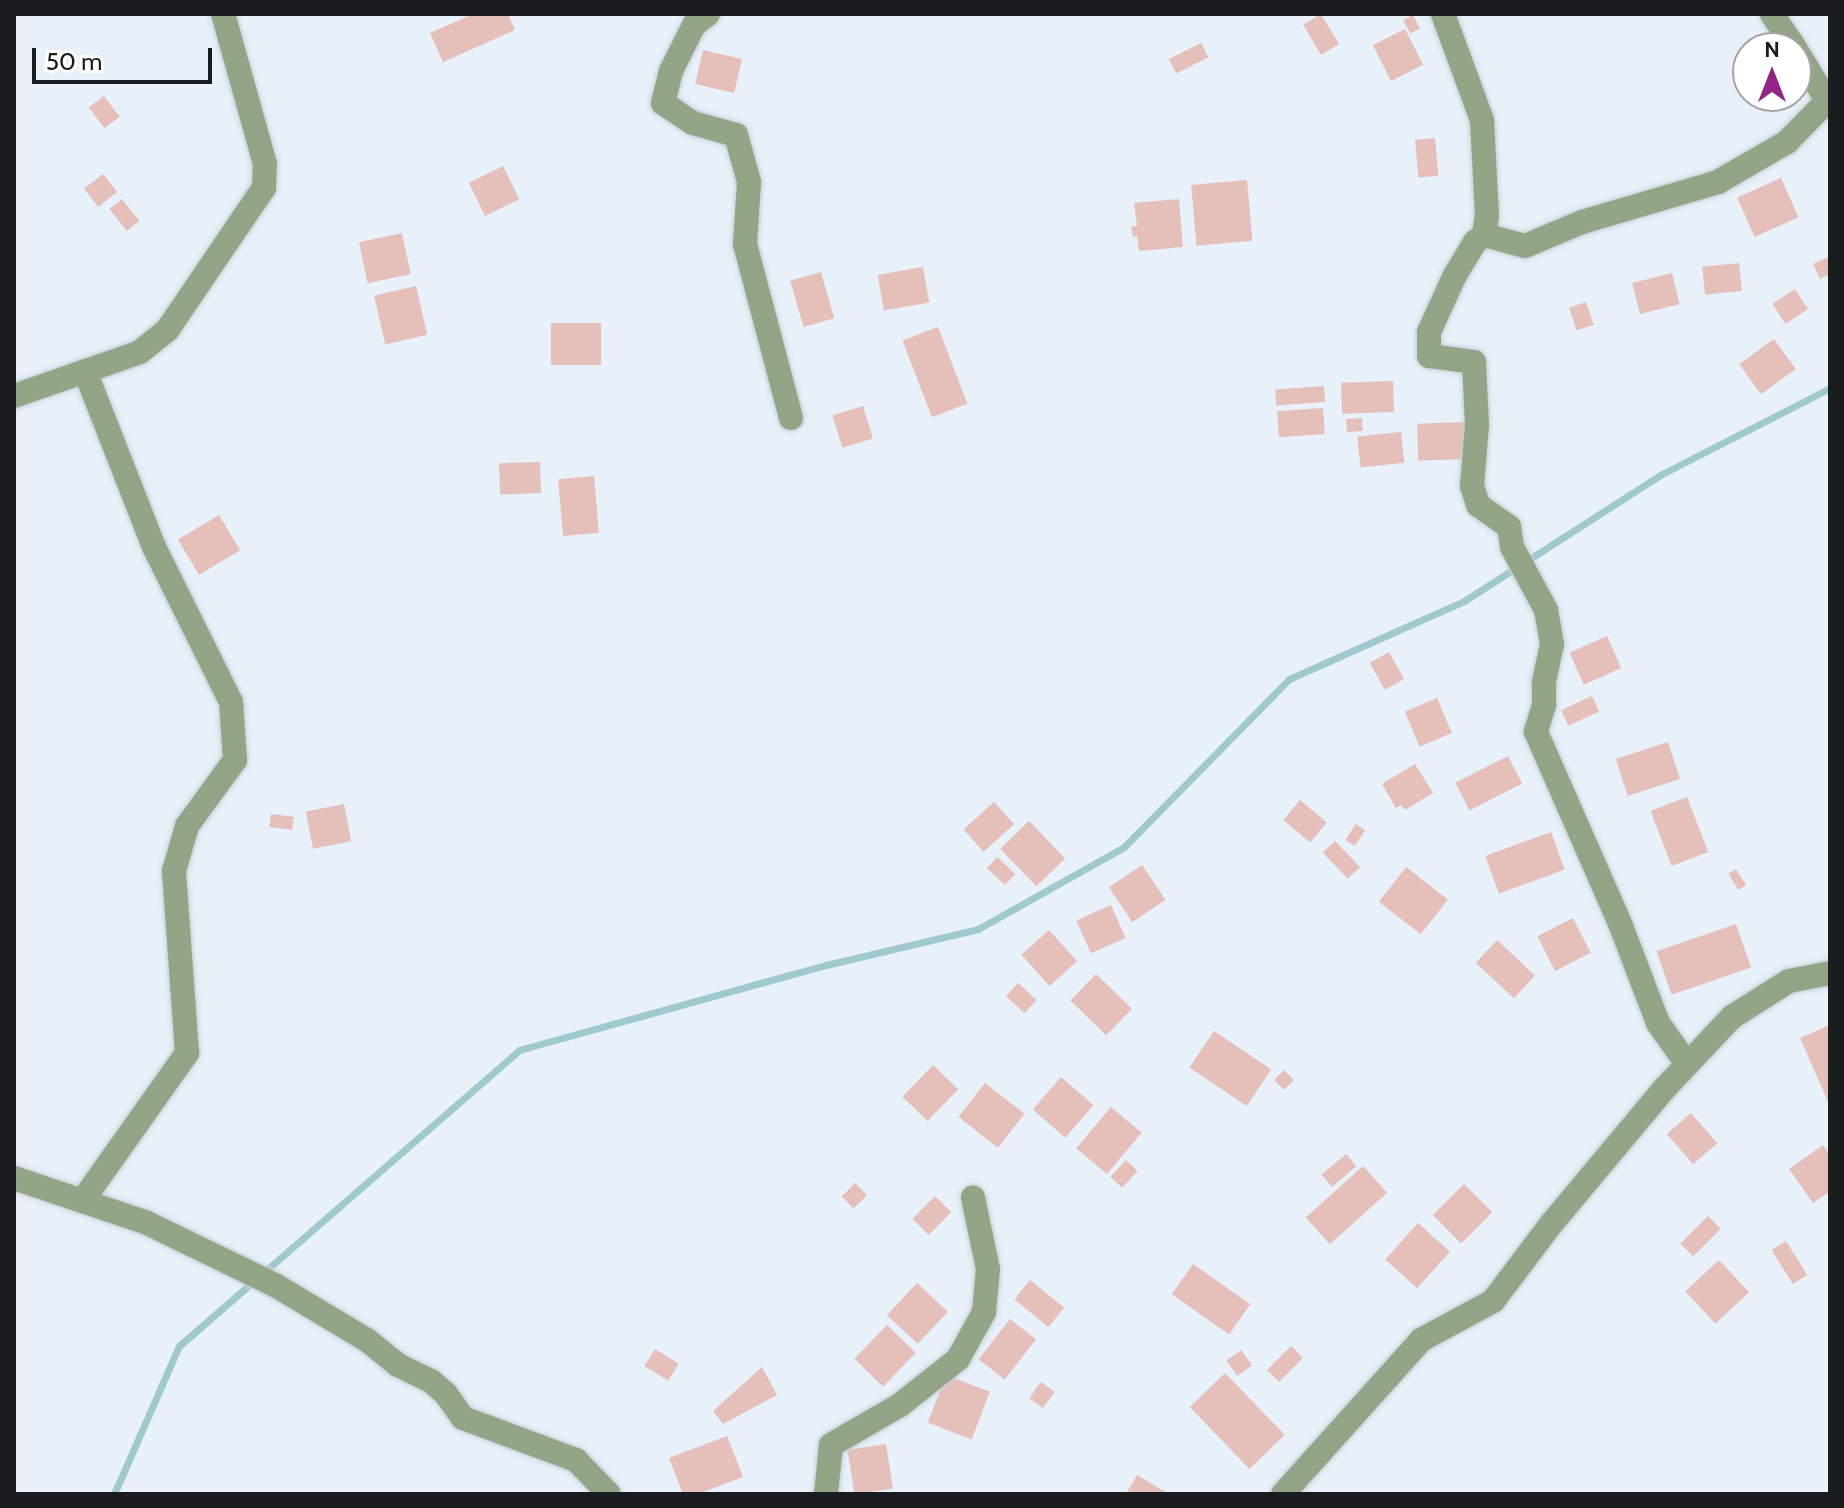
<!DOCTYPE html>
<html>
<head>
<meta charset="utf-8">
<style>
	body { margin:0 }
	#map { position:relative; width:1844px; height:1508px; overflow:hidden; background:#e8f0f9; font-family:Cabin,sans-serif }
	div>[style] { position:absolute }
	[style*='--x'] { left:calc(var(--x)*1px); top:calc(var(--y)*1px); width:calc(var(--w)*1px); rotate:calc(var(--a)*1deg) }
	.stream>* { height:7px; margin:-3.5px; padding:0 3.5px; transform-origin:3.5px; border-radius:3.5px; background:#9fc9cd }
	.building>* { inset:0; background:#e5bfb9; transform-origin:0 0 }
	.roads { filter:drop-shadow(0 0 2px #c7ced6) drop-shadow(0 0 2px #c7ced6) }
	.street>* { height:24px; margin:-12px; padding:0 12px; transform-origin:12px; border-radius:12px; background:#94a587 }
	span { translate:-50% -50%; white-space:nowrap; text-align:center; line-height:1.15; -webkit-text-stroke:7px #fff; paint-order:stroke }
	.frame { position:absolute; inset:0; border:16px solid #191c1f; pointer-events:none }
	.north { position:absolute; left:1732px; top:32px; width:80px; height:80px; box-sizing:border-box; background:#fff; border:2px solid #a3a4a5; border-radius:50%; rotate:0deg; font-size:22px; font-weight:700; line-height:32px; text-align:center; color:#191c1f }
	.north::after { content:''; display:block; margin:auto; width:28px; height:36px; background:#922486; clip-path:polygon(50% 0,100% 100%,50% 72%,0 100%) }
	.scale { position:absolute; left:32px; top:48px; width:180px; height:36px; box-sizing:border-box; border:4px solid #191c1f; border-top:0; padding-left:10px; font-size:24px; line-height:28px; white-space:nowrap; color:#191c1f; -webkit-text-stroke:6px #fff; paint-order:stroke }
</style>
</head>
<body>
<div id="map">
	<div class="stream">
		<div style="--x:114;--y:1494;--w:162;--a:-66.3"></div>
		<div style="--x:179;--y:1346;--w:451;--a:-41"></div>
		<div style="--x:519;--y:1050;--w:319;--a:-15.5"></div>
		<div style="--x:826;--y:965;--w:156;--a:-13.3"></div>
		<div style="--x:978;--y:929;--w:167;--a:-29.3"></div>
		<div style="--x:1124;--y:847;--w:235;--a:-45.5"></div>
		<div style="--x:1289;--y:679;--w:192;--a:-24"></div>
		<div style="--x:1464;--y:601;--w:233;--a:-32.7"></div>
		<div style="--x:1660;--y:475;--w:191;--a:-27.1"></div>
	</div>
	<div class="building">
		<div style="clip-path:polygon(473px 14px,508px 14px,515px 30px,443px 62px,430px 33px)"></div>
		<div style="left:1321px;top:14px;width:35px;height:21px;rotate:59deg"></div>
		<div style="left:1413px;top:15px;width:15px;height:11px;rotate:62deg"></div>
		<div style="left:1405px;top:29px;width:40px;height:36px;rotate:63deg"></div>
		<div style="left:1201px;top:43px;width:16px;height:36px;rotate:63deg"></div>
		<div style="left:703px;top:50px;width:40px;height:35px;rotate:13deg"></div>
		<div style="left:104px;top:96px;width:26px;height:19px;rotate:53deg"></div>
		<div style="left:1435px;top:138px;width:38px;height:20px;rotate:85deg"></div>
		<div style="left:503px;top:166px;width:37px;height:38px;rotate:64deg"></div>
		<div style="left:103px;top:174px;width:23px;height:24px;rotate:52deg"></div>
		<div style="left:1781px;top:178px;width:43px;height:48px;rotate:66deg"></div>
		<div style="left:1247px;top:180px;width:61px;height:56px;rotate:85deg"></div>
		<div style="left:122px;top:199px;width:28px;height:16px;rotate:52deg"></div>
		<div style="clip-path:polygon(1179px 199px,1183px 247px,1139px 251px,1137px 236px,1133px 237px,1131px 227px,1137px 226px,1134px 203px)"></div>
		<div style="left:402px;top:233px;width:42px;height:44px;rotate:78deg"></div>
		<div style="clip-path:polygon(1828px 257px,1830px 274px,1820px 279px,1813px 264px)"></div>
		<div style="left:1739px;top:263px;width:28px;height:37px;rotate:84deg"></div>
		<div style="left:923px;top:267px;width:36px;height:46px;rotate:80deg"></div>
		<div style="left:821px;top:272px;width:48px;height:32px;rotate:74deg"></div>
		<div style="left:1672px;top:273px;width:32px;height:41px;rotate:76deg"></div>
		<div style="left:416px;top:286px;width:50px;height:43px;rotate:77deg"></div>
		<div style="left:1795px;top:289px;width:24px;height:27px;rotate:57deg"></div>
		<div style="left:1586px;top:302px;width:24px;height:18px;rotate:71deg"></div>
		<div style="left:551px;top:323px;width:50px;height:42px"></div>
		<div style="left:938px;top:327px;width:82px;height:38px;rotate:69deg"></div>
		<div style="left:1774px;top:339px;width:37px;height:43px;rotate:54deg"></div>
		<div style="left:1393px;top:381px;width:31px;height:52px;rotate:88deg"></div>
		<div style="left:1324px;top:386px;width:16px;height:49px;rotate:86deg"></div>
		<div style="left:863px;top:406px;width:34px;height:32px;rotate:73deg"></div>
		<div style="left:1323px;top:408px;width:26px;height:46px;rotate:86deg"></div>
		<div style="left:1362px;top:418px;width:13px;height:16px;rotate:86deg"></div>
		<div style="left:1465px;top:422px;width:37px;height:48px;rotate:88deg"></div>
		<div style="left:1401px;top:432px;width:31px;height:44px;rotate:84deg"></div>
		<div style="left:540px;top:462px;width:31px;height:41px;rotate:88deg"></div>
		<div style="left:594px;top:476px;width:57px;height:36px;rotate:85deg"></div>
		<div style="left:219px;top:515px;width:41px;height:48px;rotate:59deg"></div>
		<div style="left:1607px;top:636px;width:35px;height:41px;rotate:66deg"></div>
		<div style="left:1389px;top:652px;width:31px;height:22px;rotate:61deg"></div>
		<div style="left:1592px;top:696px;width:17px;height:34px;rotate:65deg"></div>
		<div style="left:1437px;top:698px;width:38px;height:35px;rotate:67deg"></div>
		<div style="left:1668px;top:742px;width:39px;height:55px;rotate:72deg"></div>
		<div style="left:1508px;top:756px;width:31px;height:59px;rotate:63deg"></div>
		<div style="clip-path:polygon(1415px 764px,1433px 793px,1405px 810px,1401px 805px,1396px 808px,1382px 784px)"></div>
		<div style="left:1687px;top:797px;width:59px;height:39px;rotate:69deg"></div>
		<div style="left:1300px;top:800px;width:35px;height:26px;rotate:40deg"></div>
		<div style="left:994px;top:802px;width:30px;height:41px;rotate:48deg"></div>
		<div style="left:344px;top:804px;width:38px;height:39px;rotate:79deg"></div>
		<div style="left:271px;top:814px;width:23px;height:13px;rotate:7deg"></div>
		<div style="left:1029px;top:821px;width:52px;height:40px;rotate:46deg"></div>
		<div style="left:1356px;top:824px;width:11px;height:19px;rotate:34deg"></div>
		<div style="left:1551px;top:832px;width:40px;height:70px;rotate:70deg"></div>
		<div style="left:1335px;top:841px;width:36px;height:17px;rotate:46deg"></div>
		<div style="left:997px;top:857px;width:25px;height:15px;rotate:43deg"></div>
		<div style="left:1142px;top:865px;width:42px;height:40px;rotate:56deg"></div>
		<div style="left:1406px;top:867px;width:53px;height:44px;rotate:38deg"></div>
		<div style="left:1736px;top:869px;width:19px;height:9px;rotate:58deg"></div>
		<div style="left:1111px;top:905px;width:36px;height:38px;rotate:66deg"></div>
		<div style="left:1573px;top:918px;width:39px;height:40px;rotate:63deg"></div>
		<div style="left:1736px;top:924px;width:46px;height:84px;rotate:71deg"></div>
		<div style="left:1049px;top:930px;width:42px;height:37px;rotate:48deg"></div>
		<div style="left:1497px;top:940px;width:52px;height:31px;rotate:43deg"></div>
		<div style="left:1096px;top:974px;width:50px;height:37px;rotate:44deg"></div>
		<div style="left:1018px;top:983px;width:25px;height:18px;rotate:42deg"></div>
		<div style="clip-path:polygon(1830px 1025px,1830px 1106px,1800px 1038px)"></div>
		<div style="left:1214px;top:1031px;width:69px;height:44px;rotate:34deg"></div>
		<div style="left:933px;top:1065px;width:35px;height:44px;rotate:44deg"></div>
		<div style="left:1284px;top:1070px;width:14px;height:14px;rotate:45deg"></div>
		<div style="left:1061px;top:1077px;width:43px;height:43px;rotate:41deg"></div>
		<div style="left:985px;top:1083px;width:50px;height:43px;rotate:38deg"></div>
		<div style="left:1111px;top:1107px;width:40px;height:54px;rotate:40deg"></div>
		<div style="left:1691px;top:1113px;width:40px;height:32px;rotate:49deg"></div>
		<div style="clip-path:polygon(1823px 1145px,1830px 1155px,1830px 1191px,1813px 1203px,1789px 1169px)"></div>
		<div style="left:1346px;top:1154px;width:16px;height:32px;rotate:50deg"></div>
		<div style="left:1126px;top:1160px;width:16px;height:23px;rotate:43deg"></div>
		<div style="left:1363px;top:1166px;width:36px;height:77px;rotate:48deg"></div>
		<div style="left:855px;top:1183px;width:17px;height:19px;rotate:45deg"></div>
		<div style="left:1464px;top:1184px;width:40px;height:44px;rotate:45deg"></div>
		<div style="left:935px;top:1196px;width:23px;height:32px;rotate:45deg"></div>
		<div style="left:1708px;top:1216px;width:18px;height:39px;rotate:45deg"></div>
		<div style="left:1418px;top:1223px;width:43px;height:49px;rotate:42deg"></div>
		<div style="left:1786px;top:1241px;width:40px;height:17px;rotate:58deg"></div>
		<div style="left:1719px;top:1260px;width:44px;height:46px;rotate:47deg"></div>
		<div style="left:1193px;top:1264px;width:70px;height:37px;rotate:35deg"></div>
		<div style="left:1030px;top:1280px;width:44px;height:25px;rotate:39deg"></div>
		<div style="left:917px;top:1283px;width:42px;height:44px;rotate:43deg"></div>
		<div style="left:1010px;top:1319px;width:33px;height:51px;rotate:38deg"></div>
		<div style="left:887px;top:1325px;width:40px;height:47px;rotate:44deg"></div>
		<div style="left:1291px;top:1346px;width:17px;height:34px;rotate:45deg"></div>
		<div style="left:655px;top:1349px;width:28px;height:20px;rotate:32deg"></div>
		<div style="left:1241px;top:1350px;width:19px;height:18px;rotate:54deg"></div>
		<div style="clip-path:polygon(762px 1367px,777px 1395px,723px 1424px,713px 1411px)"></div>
		<div style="left:1225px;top:1373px;width:86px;height:49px;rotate:46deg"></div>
		<div style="left:946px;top:1375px;width:47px;height:51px;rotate:21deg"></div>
		<div style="left:1041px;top:1382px;width:17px;height:20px;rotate:36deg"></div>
		<div style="clip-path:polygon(727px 1436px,743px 1477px,698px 1494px,683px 1494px,669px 1458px)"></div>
		<div style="left:886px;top:1444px;width:45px;height:39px;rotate:81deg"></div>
		<div style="clip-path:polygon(1137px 1475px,1169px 1494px,1126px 1494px)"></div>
	</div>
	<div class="roads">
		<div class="street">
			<div style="--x:708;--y:14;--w:18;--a:142"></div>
			<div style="--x:694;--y:25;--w:51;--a:116.6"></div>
			<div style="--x:671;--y:71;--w:33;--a:104"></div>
			<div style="--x:663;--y:103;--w:36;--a:34"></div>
			<div style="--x:693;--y:123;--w:45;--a:15.6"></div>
			<div style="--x:736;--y:135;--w:49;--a:74.5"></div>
			<div style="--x:749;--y:182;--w:62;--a:93.7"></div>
			<div style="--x:745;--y:244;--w:180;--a:75.2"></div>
			<div style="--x:1443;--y:14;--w:113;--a:69.8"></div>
			<div style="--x:1482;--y:120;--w:95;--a:87"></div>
			<div style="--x:1487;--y:215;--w:20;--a:99"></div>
			<div style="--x:1484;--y:235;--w:11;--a:142"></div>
			<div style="--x:1475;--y:242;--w:39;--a:121"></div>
			<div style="--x:1455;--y:275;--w:63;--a:114.5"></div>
			<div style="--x:1429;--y:332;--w:24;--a:90"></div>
			<div style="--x:1429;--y:356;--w:45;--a:7.6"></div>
			<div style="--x:1474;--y:362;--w:63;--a:87.3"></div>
			<div style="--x:1477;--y:425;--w:61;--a:94.7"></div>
			<div style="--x:1472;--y:486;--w:20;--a:72"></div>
			<div style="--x:1478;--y:505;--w:38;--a:35"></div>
			<div style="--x:1509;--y:527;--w:20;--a:81"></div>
			<div style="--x:1512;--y:547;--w:72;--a:61.6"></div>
			<div style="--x:1546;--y:610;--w:35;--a:80"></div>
			<div style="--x:1552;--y:644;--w:40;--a:102"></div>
			<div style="--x:1544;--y:683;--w:22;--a:90"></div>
			<div style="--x:1544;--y:705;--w:28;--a:107"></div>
			<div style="--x:1536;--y:732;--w:212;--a:66.3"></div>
			<div style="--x:1621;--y:926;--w:104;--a:69.1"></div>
			<div style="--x:1658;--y:1023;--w:50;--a:54.7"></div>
			<div style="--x:1772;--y:14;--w:41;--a:55.9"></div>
			<div style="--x:1796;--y:50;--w:61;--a:58.4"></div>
			<div style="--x:1484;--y:235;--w:42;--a:15"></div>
			<div style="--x:1525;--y:246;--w:62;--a:-22.8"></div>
			<div style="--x:1582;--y:222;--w:142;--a:-16.4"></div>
			<div style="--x:1718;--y:182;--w:80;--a:-30.1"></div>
			<div style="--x:1787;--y:142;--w:62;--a:-45.7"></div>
			<div style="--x:14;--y:396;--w:133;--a:-19.2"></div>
			<div style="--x:140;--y:352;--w:36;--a:-39"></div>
			<div style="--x:168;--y:329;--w:171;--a:-55.8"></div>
			<div style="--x:264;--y:188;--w:24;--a:-88"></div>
			<div style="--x:265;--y:164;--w:156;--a:-105.6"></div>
			<div style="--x:14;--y:1178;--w:138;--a:18.6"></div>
			<div style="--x:145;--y:1222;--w:144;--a:25.9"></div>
			<div style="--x:275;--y:1285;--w:107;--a:30.9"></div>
			<div style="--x:367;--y:1340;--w:40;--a:39"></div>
			<div style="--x:398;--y:1365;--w:37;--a:26"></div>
			<div style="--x:431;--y:1381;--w:20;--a:41"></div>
			<div style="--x:446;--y:1394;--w:29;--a:55"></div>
			<div style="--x:463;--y:1418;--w:121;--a:20.4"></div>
			<div style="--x:576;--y:1460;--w:47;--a:45.9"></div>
			<div style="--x:83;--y:1200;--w:180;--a:-54.7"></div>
			<div style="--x:187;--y:1053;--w:182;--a:-94.1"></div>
			<div style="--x:174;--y:871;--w:47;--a:-73.9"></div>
			<div style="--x:187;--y:826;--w:82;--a:-54"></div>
			<div style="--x:235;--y:760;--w:58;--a:-93.9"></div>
			<div style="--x:231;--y:702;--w:173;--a:-116.4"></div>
			<div style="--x:154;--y:547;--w:189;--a:-111.4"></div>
			<div style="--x:826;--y:1494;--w:49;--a:-84.2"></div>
			<div style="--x:831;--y:1445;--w:80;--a:-30.1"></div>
			<div style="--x:900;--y:1405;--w:74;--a:-38.4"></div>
			<div style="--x:958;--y:1359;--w:54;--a:-61"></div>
			<div style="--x:984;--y:1312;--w:43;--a:-84.7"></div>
			<div style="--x:988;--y:1269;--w:73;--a:-101.9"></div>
			<div style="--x:1283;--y:1494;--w:207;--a:-48.1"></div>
			<div style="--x:1421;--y:1340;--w:82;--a:-28.4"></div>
			<div style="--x:1493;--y:1301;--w:98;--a:-52.9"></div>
			<div style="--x:1552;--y:1223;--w:176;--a:-50.1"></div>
			<div style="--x:1665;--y:1088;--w:98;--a:-46.7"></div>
			<div style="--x:1732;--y:1017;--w:67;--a:-32.3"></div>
			<div style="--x:1789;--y:981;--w:42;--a:-11"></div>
		</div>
	</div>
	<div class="frame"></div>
	<div class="north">N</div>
	<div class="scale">50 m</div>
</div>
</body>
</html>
